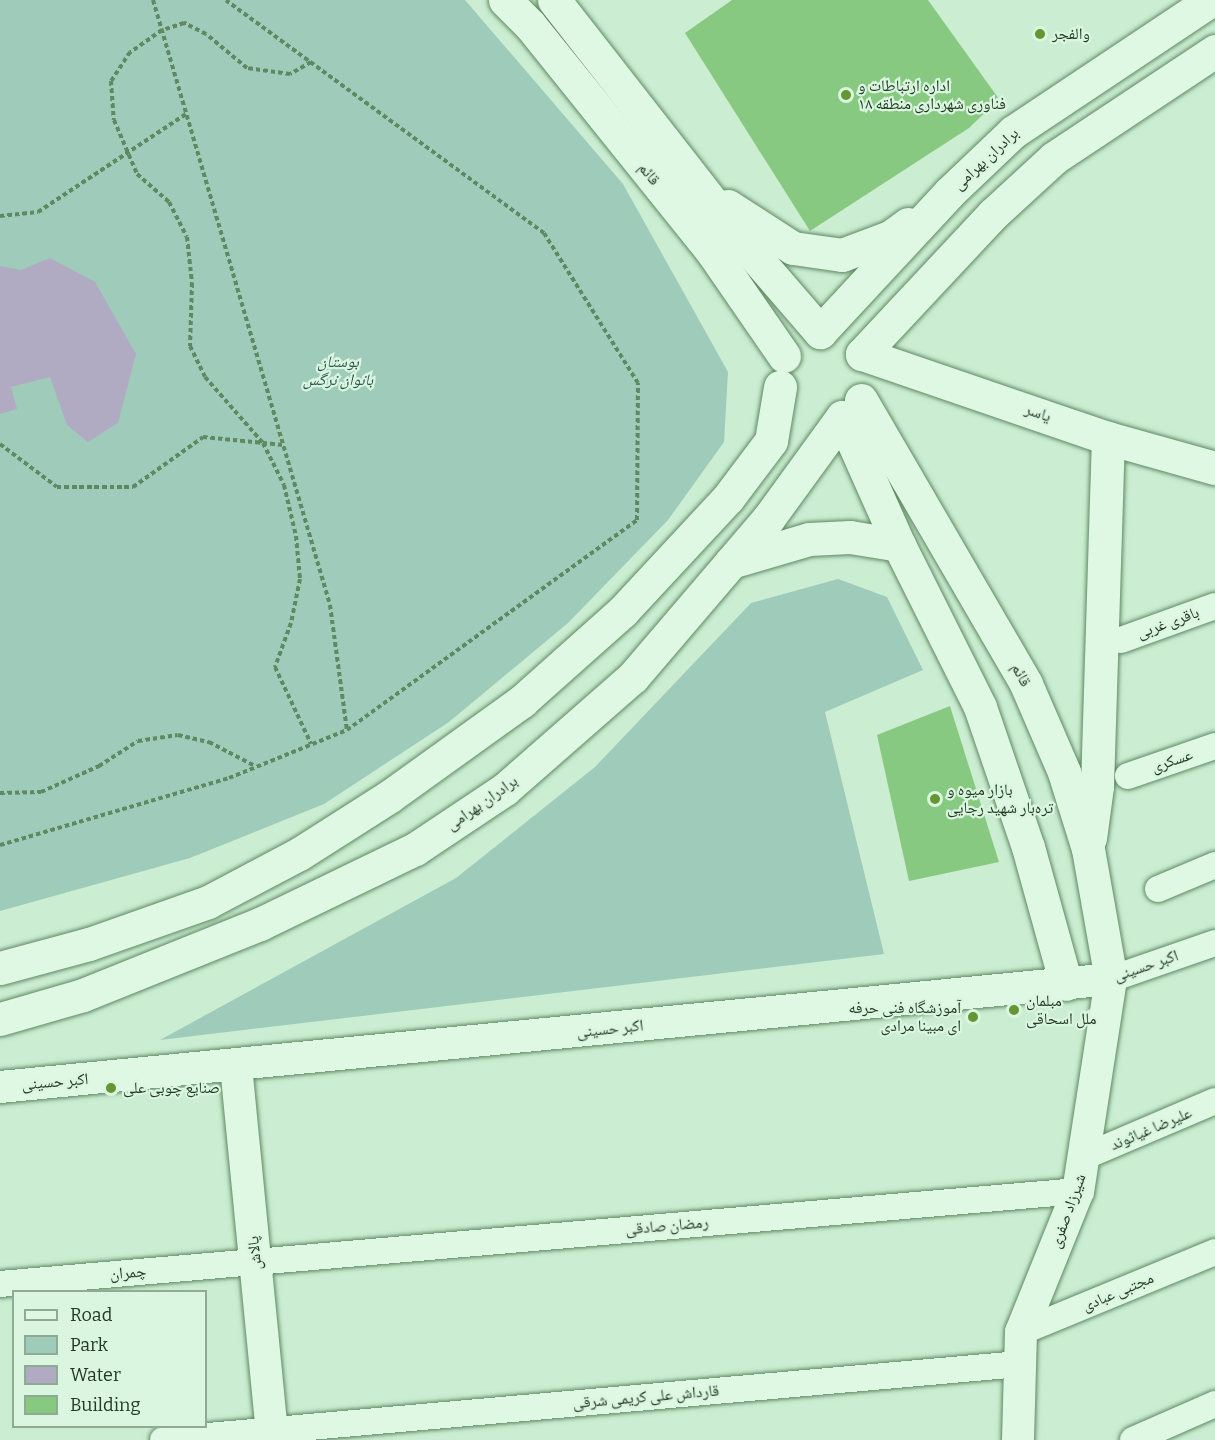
<!DOCTYPE html>
<html>
<head>
<meta charset="utf-8">
<style>
	body { margin:0 }
	#map { position:relative; width:1215px; height:1440px; overflow:hidden; background:#cbedd2; font-family:Bitter,"Noto Naskh Arabic",serif }
	div>[style] { position:absolute }
	[style*='--x'] { left:calc(var(--x)*1px); top:calc(var(--y)*1px); width:calc(var(--w)*1px); rotate:calc(var(--a)*1deg) }
	.green>* { inset:0; background:#9ecbba }
	.water>* { inset:0; background:#b0abc2 }
	.building>* { inset:0; background:#88c982 }
	.path>* { height:4px; margin-top:-2px; transform-origin:0; background:repeating-linear-gradient(90deg,#5f8961 0 4.5px,transparent 0 7.5px) }
	.roads { filter:drop-shadow(0 0 2px #5f8961) drop-shadow(0 0 2px #5f8961) }
	.minor>* { height:26px; margin:-13px; padding:0 13px; transform-origin:13px; border-radius:13px; background:#def8e3 }
	.tertiary>* { height:32px; margin:-16px; padding:0 16px; transform-origin:16px; border-radius:16px; background:#def8e3 }
	.secondary>* { height:33px; margin:-16.5px; padding:0 16.5px; transform-origin:16.5px; border-radius:16.5px; background:#def8e3 }
	.dots>* { width:16px; height:16px; translate:-50% -50%; box-sizing:border-box; border:3px solid #daf5e0; border-radius:50% }
	span { translate:-50% -50%; white-space:nowrap; text-align:center; line-height:1.15; -webkit-text-stroke:4.5px #daf5e0; paint-order:stroke }
	.poi-label { font-size:16px; color:#223b22 }
	.left { translate:0 -50%; text-align:left }
	.right { translate:-100% -50%; text-align:right }
	.street-label { font-size:16px; color:#223b22 }
	.park-label { font-size:16px; color:#2a564b; font-style:italic }
	.legend { position:absolute; left:12px; top:1290px; width:195px; height:138px; box-sizing:border-box; background:#daf5e0; border:2px solid #90ab94; margin:0; padding:8px 10px; list-style:none; font-size:18px; color:#223b22 }
	.legend li { display:flex; align-items:center; gap:12px; height:30px }
	.legend b { width:30px; border:2px solid #90ab94 }
</style>
</head>
<body>
<div id="map">
	<div class="green">
		<div style="clip-path:polygon(0 0,465px 0,623px 184px,728px 372px,724px 442px,668px 520px,568px 623px,449px 722px,324px 804px,190px 858px,0 911px)"></div>
		<div style="clip-path:polygon(838px 579px,887px 597px,923px 670px,825px 712px,884px 954px,160px 1040px,456px 878px,595px 767px,751px 603px)"></div>
	</div>
	<div class="water">
		<div style="clip-path:polygon(50px 258px,95px 282px,136px 354px,118px 423px,88px 442px,67px 425px,50px 377px,11px 387px,17px 409px,0 414px,0 266px,21px 270px)"></div>
	</div>
	<div class="building">
		<div style="clip-path:polygon(732px 0,928px 0,999px 99px,969px 128px,810px 231px,685px 33px)"></div>
		<div style="clip-path:polygon(950px 706px,999px 862px,909px 881px,877px 735px)"></div>
	</div>
	<div class="path">
		<div style="--x:153;--y:0;--w:630;--a:73.69"></div>
		<div style="--x:330;--y:605;--w:126;--a:82.3"></div>
		<div style="--x:311;--y:62;--w:24;--a:150"></div>
		<div style="--x:290;--y:74;--w:43;--a:-172.1"></div>
		<div style="--x:247;--y:68;--w:53;--a:-140.3"></div>
		<div style="--x:206;--y:34;--w:25;--a:-153"></div>
		<div style="--x:184;--y:23;--w:23;--a:162"></div>
		<div style="--x:162;--y:30;--w:39;--a:145"></div>
		<div style="--x:130;--y:52;--w:35;--a:123"></div>
		<div style="--x:111;--y:81;--w:39;--a:86"></div>
		<div style="--x:114;--y:120;--w:59;--a:66.9"></div>
		<div style="--x:137;--y:174;--w:43;--a:41.2"></div>
		<div style="--x:169;--y:202;--w:39;--a:63"></div>
		<div style="--x:187;--y:237;--w:46;--a:83.8"></div>
		<div style="--x:192;--y:283;--w:63;--a:91.8"></div>
		<div style="--x:190;--y:346;--w:34;--a:64"></div>
		<div style="--x:205;--y:377;--w:88;--a:48.7"></div>
		<div style="--x:263;--y:443;--w:47;--a:63.4"></div>
		<div style="--x:284;--y:485;--w:52;--a:76.8"></div>
		<div style="--x:296;--y:536;--w:43;--a:84.7"></div>
		<div style="--x:300;--y:579;--w:45;--a:101.6"></div>
		<div style="--x:291;--y:623;--w:47;--a:110"></div>
		<div style="--x:275;--y:667;--w:85;--a:64.9"></div>
		<div style="--x:0;--y:216;--w:38;--a:-6"></div>
		<div style="--x:38;--y:212;--w:178;--a:-33.5"></div>
		<div style="--x:0;--y:444;--w:71;--a:37"></div>
		<div style="--x:57;--y:487;--w:76;--a:0"></div>
		<div style="--x:133;--y:487;--w:86;--a:-35.5"></div>
		<div style="--x:203;--y:437;--w:80;--a:5.7"></div>
		<div style="--x:0;--y:793;--w:41;--a:-1.4"></div>
		<div style="--x:41;--y:792;--w:64;--a:-24.1"></div>
		<div style="--x:99;--y:766;--w:46;--a:-32.7"></div>
		<div style="--x:138;--y:741;--w:40;--a:-8.5"></div>
		<div style="--x:178;--y:735;--w:32;--a:13"></div>
		<div style="--x:209;--y:742;--w:52;--a:27.6"></div>
		<div style="--x:0;--y:845;--w:239;--a:-16.3"></div>
		<div style="--x:229;--y:778;--w:127;--a:-22.1"></div>
		<div style="--x:347;--y:730;--w:358;--a:-35.9"></div>
		<div style="--x:637;--y:520;--w:137;--a:-89.6"></div>
		<div style="--x:638;--y:383;--w:177;--a:-122.1"></div>
		<div style="--x:544;--y:233;--w:394;--a:-143.8"></div>
	</div>
	<div class="roads">
		<div class="minor">
			<div style="--x:1121;--y:640;--w:100;--a:-19.9"></div>
			<div style="--x:1128;--y:776;--w:92;--a:-19"></div>
			<div style="--x:1158;--y:889;--w:62;--a:-22.8"></div>
			<div style="--x:1111;--y:979;--w:110;--a:-19.1"></div>
			<div style="--x:1086;--y:1156;--w:140;--a:-23.1"></div>
			<div style="--x:0;--y:1284;--w:1082;--a:-4.93"></div>
			<div style="--x:1021;--y:1332;--w:210;--a:-22.4"></div>
			<div style="--x:163;--y:1440;--w:860;--a:-5.07"></div>
			<div style="--x:1133;--y:1440;--w:90;--a:-23.7"></div>
		</div>
		<div class="tertiary">
			<div style="--x:236;--y:1066;--w:376;--a:84.4"></div>
			<div style="--x:0;--y:1087;--w:1116;--a:-5.55"></div>
			<div style="--x:1111;--y:979;--w:215;--a:98.8"></div>
			<div style="--x:1078;--y:1191;--w:152;--a:112"></div>
			<div style="--x:1021;--y:1332;--w:108;--a:91.6"></div>
		</div>
		<div class="secondary">
			<div style="--x:505;--y:0;--w:35;--a:45"></div>
			<div style="--x:530;--y:25;--w:292;--a:51.2"></div>
			<div style="--x:713;--y:253;--w:125;--a:55.4"></div>
			<div style="--x:554;--y:0;--w:320;--a:52"></div>
			<div style="--x:751;--y:252;--w:106;--a:49.2"></div>
			<div style="--x:820;--y:332;--w:191;--a:-47.1"></div>
			<div style="--x:950;--y:192;--w:87;--a:-43.6"></div>
			<div style="--x:1013;--y:132;--w:238;--a:-33.7"></div>
			<div style="--x:1215;--y:51;--w:193;--a:146.4"></div>
			<div style="--x:1054;--y:158;--w:83;--a:137.4"></div>
			<div style="--x:993;--y:214;--w:192;--a:133.1"></div>
			<div style="--x:862;--y:354;--w:260;--a:18.9"></div>
			<div style="--x:1108;--y:438;--w:111;--a:15.7"></div>
			<div style="--x:728;--y:206;--w:77;--a:32.9"></div>
			<div style="--x:793;--y:248;--w:49;--a:8.1"></div>
			<div style="--x:842;--y:255;--w:51;--a:-20.6"></div>
			<div style="--x:890;--y:237;--w:22;--a:-36"></div>
			<div style="--x:861;--y:400;--w:328;--a:59.8"></div>
			<div style="--x:1026;--y:684;--w:96;--a:66.6"></div>
			<div style="--x:1064;--y:772;--w:81;--a:72.7"></div>
			<div style="--x:1088;--y:849;--w:132;--a:80"></div>
			<div style="--x:842;--y:417;--w:140;--a:66"></div>
			<div style="--x:899;--y:545;--w:181;--a:63.4"></div>
			<div style="--x:980;--y:707;--w:148;--a:71.1"></div>
			<div style="--x:1028;--y:847;--w:142;--a:74.5"></div>
			<div style="--x:731;--y:562;--w:81;--a:-16.4"></div>
			<div style="--x:809;--y:539;--w:41;--a:-2.8"></div>
			<div style="--x:850;--y:537;--w:50;--a:9.3"></div>
			<div style="--x:1090;--y:838;--w:52;--a:-82.3"></div>
			<div style="--x:1097;--y:786;--w:348;--a:-88.2"></div>
			<div style="--x:0;--y:968;--w:92;--a:-15.1"></div>
			<div style="--x:89;--y:944;--w:126;--a:-19.4"></div>
			<div style="--x:208;--y:902;--w:103;--a:-27.8"></div>
			<div style="--x:299;--y:854;--w:108;--a:-32.5"></div>
			<div style="--x:390;--y:796;--w:163;--a:-35.7"></div>
			<div style="--x:522;--y:701;--w:134;--a:-41.7"></div>
			<div style="--x:622;--y:612;--w:156;--a:-47.1"></div>
			<div style="--x:728;--y:498;--w:71;--a:-53"></div>
			<div style="--x:771;--y:441;--w:55;--a:-80.5"></div>
			<div style="--x:0;--y:1019;--w:86;--a:-16.1"></div>
			<div style="--x:83;--y:995;--w:191;--a:-21.9"></div>
			<div style="--x:260;--y:924;--w:172;--a:-25.8"></div>
			<div style="--x:415;--y:849;--w:108;--a:-33.7"></div>
			<div style="--x:505;--y:789;--w:170;--a:-41.2"></div>
			<div style="--x:633;--y:677;--w:208;--a:-49.5"></div>
			<div style="--x:768;--y:519;--w:126;--a:-54"></div>
		</div>
	</div>
	<div class="dots">
		<div style="left:1040px;top:34px;background:#649632"></div>
		<div style="left:846px;top:95px;background:#649632"></div>
		<div style="left:935px;top:799px;background:#649632"></div>
		<div style="left:1014px;top:1010px;background:#649632"></div>
		<div style="left:973px;top:1017px;background:#649632"></div>
		<div style="left:111px;top:1088px;background:#649632"></div>
	</div>
	<div class="poi-label">
		<span class="left" style="left:1052px;top:34px">والفجر</span>
		<span class="left" style="left:858px;top:95px">اداره ارتباطات و<br>فناوری شهرداری منطقه ۱۸</span>
		<span class="left" style="left:947px;top:799px">بازار میوه و<br>تره‌بار شهید رجایی</span>
		<span class="left" style="left:1026px;top:1010px">مبلمان<br>ملل اسحاقی</span>
		<span class="right" style="left:961px;top:1017px">آموزشگاه فنی حرفه<br>ای مبینا مرادی</span>
		<span class="left" style="left:123px;top:1088px">صنایع چوبی علی</span>
	</div>
	<div class="street-label">
		<span style="left:986px;top:159px;rotate:-43deg">برادران بهرامی</span>
		<span style="left:649px;top:174px;rotate:51deg">قائم</span>
		<span style="left:1038px;top:413px;rotate:19deg">یاسر</span>
		<span style="left:1168px;top:623px;rotate:-20deg">باقری غربی</span>
		<span style="left:1021px;top:675px;rotate:62deg">قائم</span>
		<span style="left:1172px;top:761px;rotate:-19deg">عسکری</span>
		<span style="left:482px;top:803px;rotate:-35deg">برادران بهرامی</span>
		<span style="left:1146px;top:966px;rotate:-19deg">اکبر حسینی</span>
		<span style="left:610px;top:1029px;rotate:-6deg">اکبر حسینی</span>
		<span style="left:55px;top:1082px;rotate:-5deg">اکبر حسینی</span>
		<span style="left:1151px;top:1129px;rotate:-23deg">علیرضا غیاثوند</span>
		<span style="left:1068px;top:1211px;rotate:-70deg">شیرزاد صفری</span>
		<span style="left:667px;top:1226px;rotate:-5deg">رمضان صادقی</span>
		<span style="left:255px;top:1253px;rotate:-96deg">پالاش</span>
		<span style="left:128px;top:1273px;rotate:-5deg">چمران</span>
		<span style="left:1118px;top:1292px;rotate:-23deg">مجتبی عبادی</span>
		<span style="left:646px;top:1397px;rotate:-5deg">قارداش علی کریمی شرقی</span>
	</div>
	<div class="park-label">
		<span style="left:338px;top:371px">بوستان<br>بانوان نرگس</span>
	</div>
	<ul class="legend">
	<li><b style="height:8px;background:#def8e3"></b>Road</li>
	<li><b style="height:16px;background:#9ecbba"></b>Park</li>
	<li><b style="height:16px;background:#b0abc2"></b>Water</li>
	<li><b style="height:16px;background:#88c982"></b>Building</li>
	</ul>
</div>
</body>
</html>
